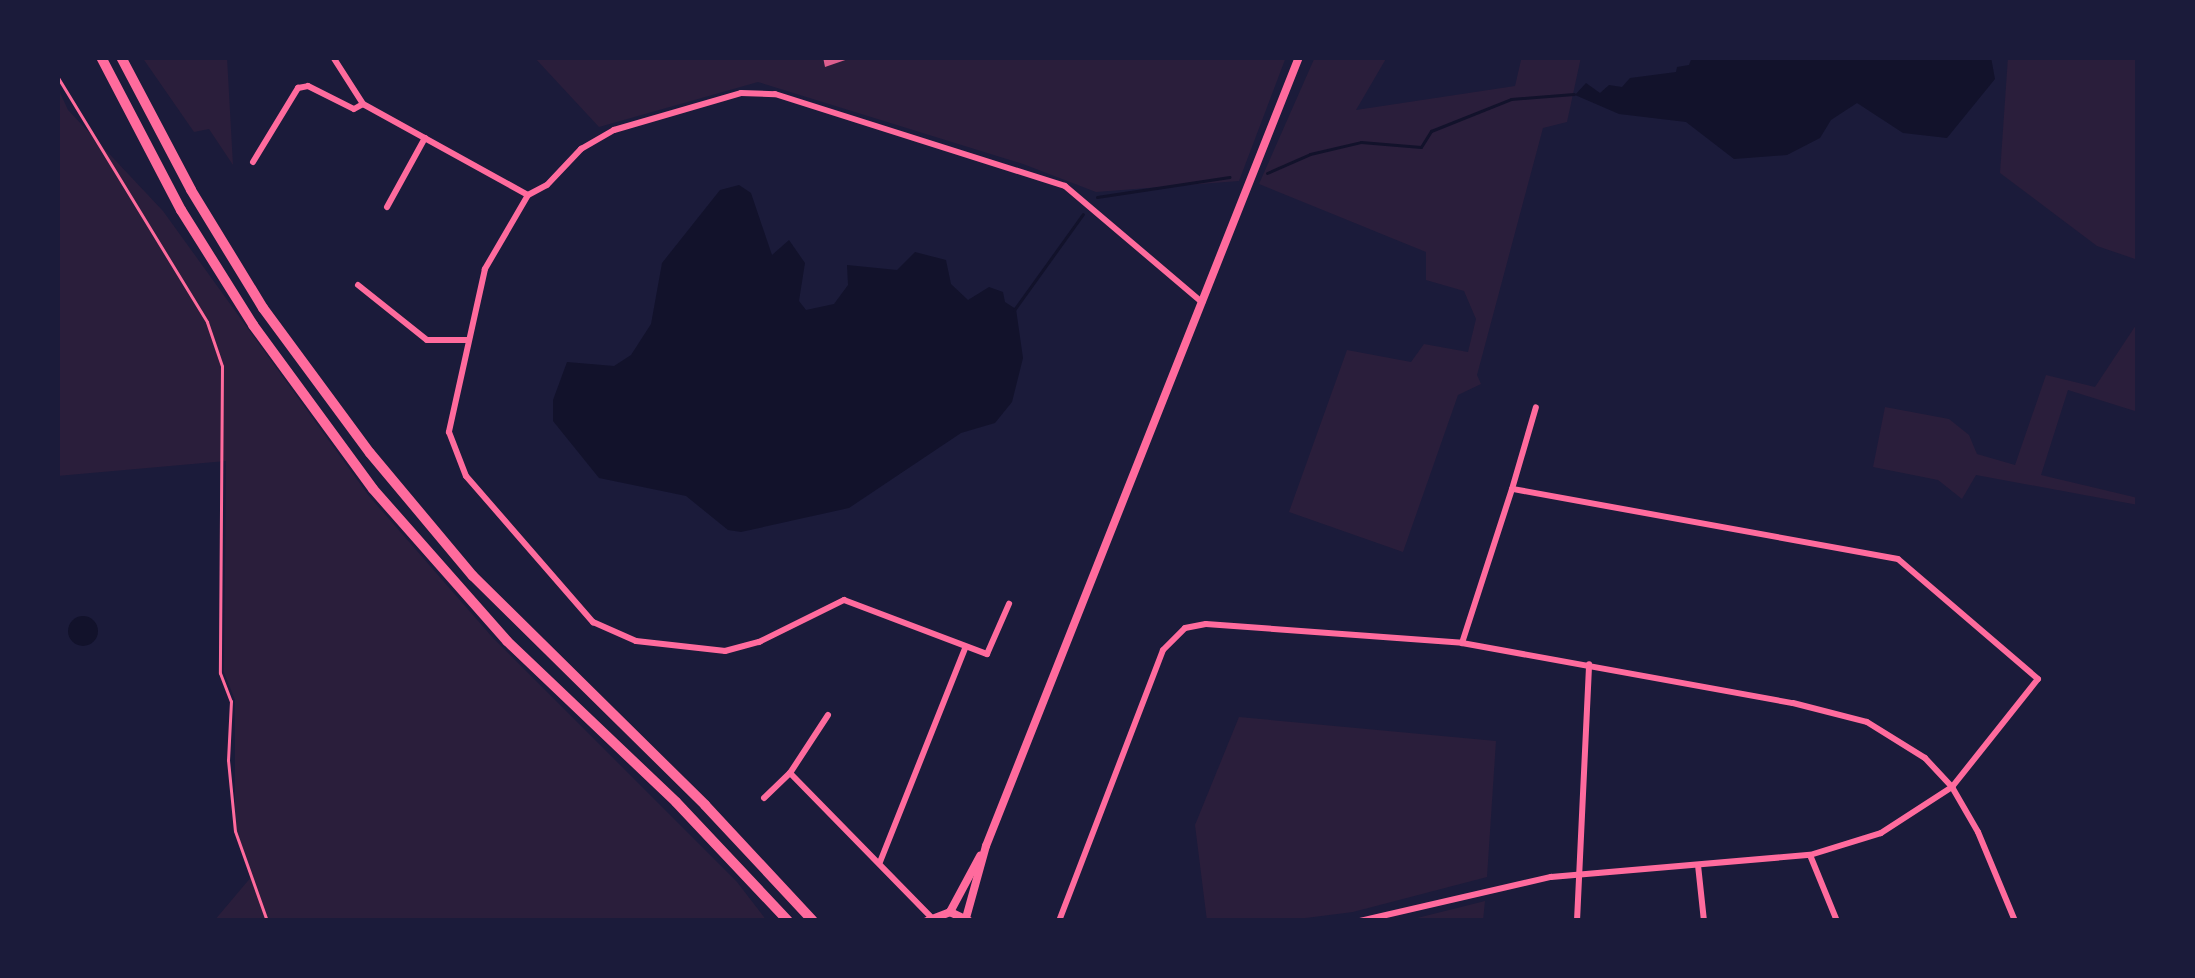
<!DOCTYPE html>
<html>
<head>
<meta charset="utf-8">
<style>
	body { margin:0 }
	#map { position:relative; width:2195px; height:978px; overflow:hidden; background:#1b1b3a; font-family:Karla,sans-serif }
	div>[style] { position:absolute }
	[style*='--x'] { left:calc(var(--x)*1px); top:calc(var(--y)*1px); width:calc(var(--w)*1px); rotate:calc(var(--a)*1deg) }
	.green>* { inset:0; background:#2a1e3b }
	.water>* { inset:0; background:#12122b }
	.round { border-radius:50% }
	.stream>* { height:3px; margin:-1.5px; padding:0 1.5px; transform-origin:1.5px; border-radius:1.5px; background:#12122b }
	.building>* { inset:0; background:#dd5f8e }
	.path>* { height:3px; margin:-1.5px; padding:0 1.5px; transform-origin:1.5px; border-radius:1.5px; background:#ff6b9d }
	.minor>* { height:6px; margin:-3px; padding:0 3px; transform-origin:3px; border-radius:3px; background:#ff6b9d }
	.secondary>* { height:8px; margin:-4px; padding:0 4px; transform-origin:4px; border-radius:4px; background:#ff6b9d }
	.motorway>* { height:10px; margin:-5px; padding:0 5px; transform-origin:5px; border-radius:5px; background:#ff6b9d }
	span { translate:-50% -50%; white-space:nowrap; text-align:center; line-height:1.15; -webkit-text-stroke:10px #1b1b3a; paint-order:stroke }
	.frame { position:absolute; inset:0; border:60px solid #1b1b3a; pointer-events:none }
</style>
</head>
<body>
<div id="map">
	<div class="green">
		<div style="clip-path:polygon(142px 57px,227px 57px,233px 165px,209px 129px,194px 132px)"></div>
		<div style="clip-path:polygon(534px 57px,615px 58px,1286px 57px,1239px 181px,1096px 192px,1023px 164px,758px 82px,599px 127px)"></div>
		<div style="clip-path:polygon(1315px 57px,1387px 57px,1356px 110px,1515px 86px,1521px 60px,1581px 57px,1567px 122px,1543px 128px,1477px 375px,1481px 384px,1458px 395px,1403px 552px,1289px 512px,1347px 350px,1411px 362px,1424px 344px,1468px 352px,1476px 319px,1464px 291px,1426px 280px,1426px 252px,1259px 184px)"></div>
		<div style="clip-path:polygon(2008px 57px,2138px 57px,2138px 260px,2097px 246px,2000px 173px)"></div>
		<div style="clip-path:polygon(57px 86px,68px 110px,163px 211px,369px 496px,493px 638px,737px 882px,767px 921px,214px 921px,252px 876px,235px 826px,235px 700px,224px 672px,226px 461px,57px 476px)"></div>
		<div style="clip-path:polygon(2138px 322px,2138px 412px,2068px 390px,2041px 475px,2138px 498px,2138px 505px,1976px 475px,1962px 499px,1938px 480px,1873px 467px,1885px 407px,1949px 419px,1969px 435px,1977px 454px,2015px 465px,2046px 375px,2095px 387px)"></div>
		<div style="clip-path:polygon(1239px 717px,1496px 741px,1487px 877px,1353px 912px,1282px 921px,1207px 921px,1195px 825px)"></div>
		<div style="clip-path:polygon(1485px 901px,1483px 921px,1405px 921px)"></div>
	</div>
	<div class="water">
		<div style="clip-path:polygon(1692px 57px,1991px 57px,1995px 79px,1947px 138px,1903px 133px,1857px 103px,1831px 120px,1820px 138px,1787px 155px,1734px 159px,1686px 122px,1619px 114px,1575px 95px,1586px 83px,1600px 93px,1609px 85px,1622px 87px,1630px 78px,1676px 72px,1677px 67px,1689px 65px)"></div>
		<div style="clip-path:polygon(739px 185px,751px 193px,772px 255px,789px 240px,805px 263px,799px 301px,806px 310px,834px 304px,848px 285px,847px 265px,897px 270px,915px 252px,946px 260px,951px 284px,968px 300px,989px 287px,1003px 292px,1005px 302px,1016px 309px,1023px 358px,1012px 402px,995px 423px,961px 433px,849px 508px,741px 532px,728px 530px,686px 496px,599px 478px,553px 421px,553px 400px,567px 362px,614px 366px,631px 355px,651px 324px,662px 263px,720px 190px)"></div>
		<div class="round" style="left:68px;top:616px;width:30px;height:30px"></div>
	</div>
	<div class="stream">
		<div style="--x:1267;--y:173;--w:47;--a:-23.8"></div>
		<div style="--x:1310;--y:154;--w:52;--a:-13.2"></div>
		<div style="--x:1361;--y:142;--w:60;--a:4.8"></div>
		<div style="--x:1421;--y:147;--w:19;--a:-58"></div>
		<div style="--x:1431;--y:131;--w:86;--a:-21.8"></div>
		<div style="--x:1511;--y:99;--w:63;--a:-4.5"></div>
		<div style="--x:1097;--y:197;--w:134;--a:-8.6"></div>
		<div style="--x:1014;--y:310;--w:118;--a:-54.3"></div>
	</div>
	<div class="building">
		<div style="clip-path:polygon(823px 57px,854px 57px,825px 67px)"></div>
	</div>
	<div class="path">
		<div style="--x:57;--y:76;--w:288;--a:58.6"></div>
		<div style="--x:207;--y:322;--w:46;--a:71.2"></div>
		<div style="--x:222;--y:366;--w:307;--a:90.4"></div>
		<div style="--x:220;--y:673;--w:30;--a:69"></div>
		<div style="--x:231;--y:701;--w:59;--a:92.9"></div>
		<div style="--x:228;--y:760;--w:71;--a:84.4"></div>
		<div style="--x:235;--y:831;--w:96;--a:70.4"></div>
	</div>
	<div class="minor">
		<div style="--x:333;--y:57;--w:56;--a:57.4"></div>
		<div style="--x:363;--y:104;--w:188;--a:28.9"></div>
		<div style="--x:528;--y:195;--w:21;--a:-28"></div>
		<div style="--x:547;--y:185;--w:50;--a:-46.6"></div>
		<div style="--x:581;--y:149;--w:38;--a:-30"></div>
		<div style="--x:614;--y:130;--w:132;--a:-16.2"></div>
		<div style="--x:741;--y:93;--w:34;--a:2"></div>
		<div style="--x:775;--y:94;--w:304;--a:17.6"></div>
		<div style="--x:1065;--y:186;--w:180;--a:40.3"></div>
		<div style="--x:253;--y:162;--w:87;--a:-58.7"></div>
		<div style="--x:298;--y:88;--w:10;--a:-11"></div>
		<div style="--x:308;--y:86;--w:51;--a:26.6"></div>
		<div style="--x:354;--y:109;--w:10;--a:-29"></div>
		<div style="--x:528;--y:195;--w:86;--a:120.2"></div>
		<div style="--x:485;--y:269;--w:167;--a:102.5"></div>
		<div style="--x:449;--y:432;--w:47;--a:68.9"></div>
		<div style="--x:466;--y:476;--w:194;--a:49"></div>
		<div style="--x:593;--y:622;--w:47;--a:23.8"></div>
		<div style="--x:636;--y:641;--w:90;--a:6.4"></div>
		<div style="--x:725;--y:651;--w:35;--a:-15"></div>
		<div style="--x:759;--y:642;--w:95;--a:-26.3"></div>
		<div style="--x:844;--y:600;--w:153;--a:20.7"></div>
		<div style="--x:987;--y:654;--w:55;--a:-66.3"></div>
		<div style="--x:387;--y:207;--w:79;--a:-61.2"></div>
		<div style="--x:358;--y:285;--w:88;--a:38.6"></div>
		<div style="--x:427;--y:340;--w:41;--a:0"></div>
		<div style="--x:1512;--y:489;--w:85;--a:-73.7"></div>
		<div style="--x:828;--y:715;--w:69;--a:123.2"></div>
		<div style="--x:790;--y:773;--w:202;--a:45.6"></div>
		<div style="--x:764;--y:798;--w:36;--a:-44"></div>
		<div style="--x:1810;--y:855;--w:71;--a:67.8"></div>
		<div style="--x:880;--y:862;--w:230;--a:-68.3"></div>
		<div style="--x:1698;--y:865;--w:56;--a:83.9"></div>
		<div style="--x:1059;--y:921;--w:290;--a:-69"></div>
		<div style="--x:1163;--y:650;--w:31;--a:-45"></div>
		<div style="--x:1185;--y:628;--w:21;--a:-11"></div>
		<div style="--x:1206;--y:624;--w:257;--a:4.2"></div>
		<div style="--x:1462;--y:643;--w:336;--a:10.3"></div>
		<div style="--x:1793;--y:703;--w:76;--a:14.4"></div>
		<div style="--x:1867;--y:722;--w:68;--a:31.8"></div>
		<div style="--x:1925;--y:758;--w:40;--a:47"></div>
		<div style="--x:1952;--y:787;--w:52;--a:60"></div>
		<div style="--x:1978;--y:832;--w:96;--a:67.4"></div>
		<div style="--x:1360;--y:921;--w:196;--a:-13"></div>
		<div style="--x:1551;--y:877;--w:260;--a:-4.9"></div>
		<div style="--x:1810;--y:855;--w:74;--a:-17.2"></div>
		<div style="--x:1881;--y:833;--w:85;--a:-32.9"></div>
		<div style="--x:1952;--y:787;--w:138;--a:-51.5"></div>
		<div style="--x:2038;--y:679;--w:184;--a:-139.4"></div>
		<div style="--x:1898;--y:559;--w:392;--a:-169.7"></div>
		<div style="--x:1512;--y:489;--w:162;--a:108"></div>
		<div style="--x:1577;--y:921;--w:257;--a:-87.3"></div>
	</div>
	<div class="secondary">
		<div style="--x:950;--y:912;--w:64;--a:-61.8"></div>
		<div style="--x:966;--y:918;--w:75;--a:-74.5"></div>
		<div style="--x:986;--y:846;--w:849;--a:-68.36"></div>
		<div style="--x:927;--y:921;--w:25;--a:-21"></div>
		<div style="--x:950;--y:912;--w:21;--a:25"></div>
	</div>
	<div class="motorway">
		<div style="--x:101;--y:57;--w:173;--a:62.4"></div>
		<div style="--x:181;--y:210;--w:136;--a:57.9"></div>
		<div style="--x:253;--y:325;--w:203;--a:53.8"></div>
		<div style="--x:373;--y:489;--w:203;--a:48.6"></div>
		<div style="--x:507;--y:641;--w:233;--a:43.6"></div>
		<div style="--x:676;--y:802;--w:163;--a:46.7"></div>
		<div style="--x:121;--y:57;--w:150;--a:62.2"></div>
		<div style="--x:191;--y:190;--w:138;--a:58.6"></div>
		<div style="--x:263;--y:308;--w:180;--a:53.6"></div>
		<div style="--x:370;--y:453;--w:160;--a:50.1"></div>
		<div style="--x:473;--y:576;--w:326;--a:44.6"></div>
		<div style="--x:705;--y:805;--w:158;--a:47"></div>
	</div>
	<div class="frame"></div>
</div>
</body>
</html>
